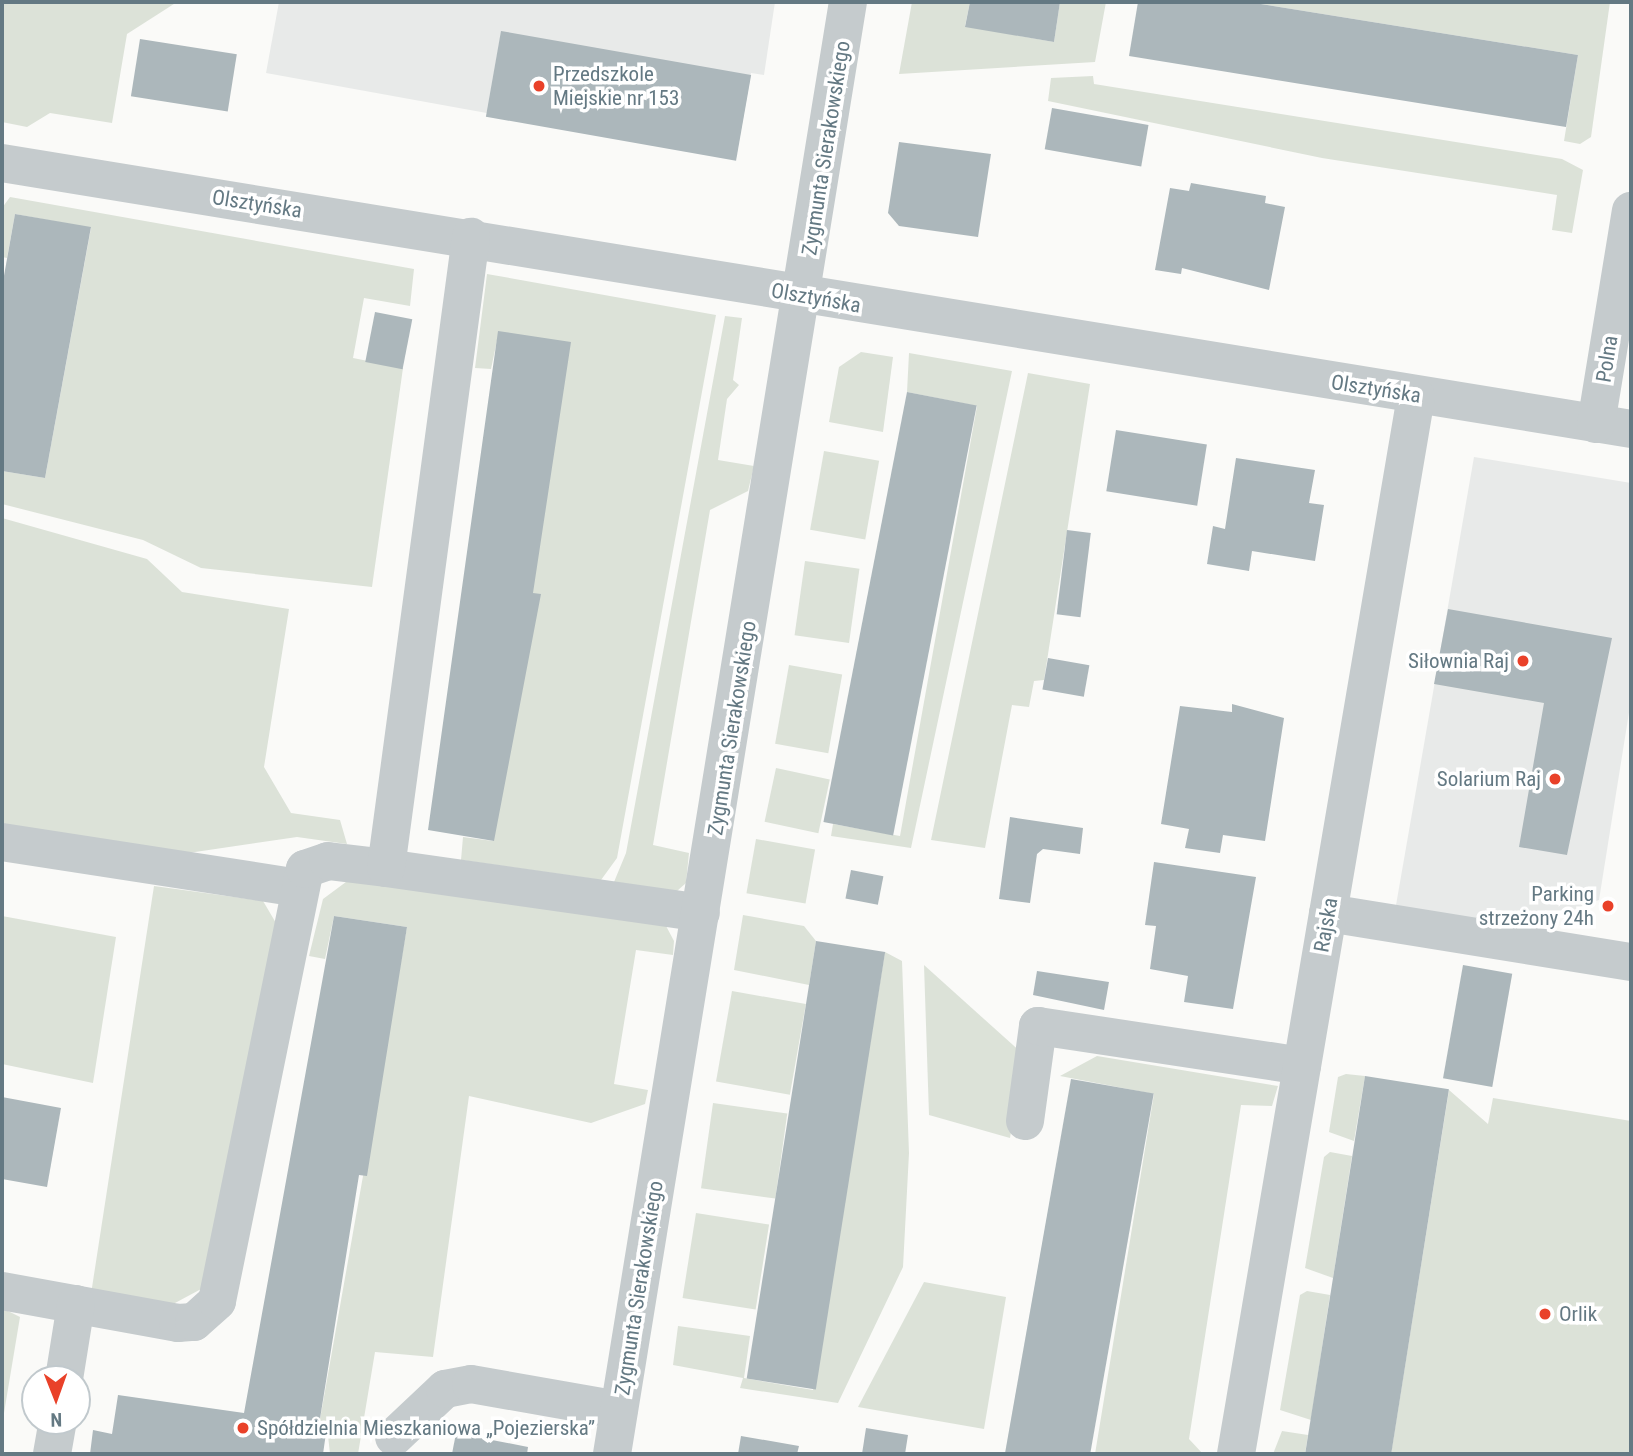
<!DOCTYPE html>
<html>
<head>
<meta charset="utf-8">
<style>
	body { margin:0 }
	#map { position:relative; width:1633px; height:1456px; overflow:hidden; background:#fafaf8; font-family:"Roboto Condensed",sans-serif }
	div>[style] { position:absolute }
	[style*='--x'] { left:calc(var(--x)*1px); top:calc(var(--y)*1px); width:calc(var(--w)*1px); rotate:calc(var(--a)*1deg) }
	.built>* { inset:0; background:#e8eae9 }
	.green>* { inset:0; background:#dce2d8; transform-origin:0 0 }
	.building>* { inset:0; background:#acb7bb; transform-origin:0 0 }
	.minor>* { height:38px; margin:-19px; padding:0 19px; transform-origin:19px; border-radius:19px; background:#c5cbcd }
	.dots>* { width:19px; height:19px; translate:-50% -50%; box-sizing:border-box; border:4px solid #fff; border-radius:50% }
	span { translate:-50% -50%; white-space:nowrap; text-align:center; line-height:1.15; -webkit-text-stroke:7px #fff; paint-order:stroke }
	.poi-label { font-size:21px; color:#647983 }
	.left { translate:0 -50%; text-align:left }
	.right { translate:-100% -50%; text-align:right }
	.street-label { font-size:21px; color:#647983 }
	.frame { position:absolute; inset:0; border:4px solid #647983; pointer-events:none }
	.north { position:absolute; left:21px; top:1365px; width:70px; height:70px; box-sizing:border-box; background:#fff; border:2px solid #c1c9cd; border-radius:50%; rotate:179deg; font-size:19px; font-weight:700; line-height:28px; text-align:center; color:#647983 }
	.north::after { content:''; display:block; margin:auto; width:24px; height:32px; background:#e94129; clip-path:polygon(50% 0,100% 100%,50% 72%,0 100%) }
</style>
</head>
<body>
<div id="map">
	<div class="built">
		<div style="clip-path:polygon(279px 2px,775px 2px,764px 75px,751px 73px,736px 158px,266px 73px)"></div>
		<div style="clip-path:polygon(1474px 457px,1631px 483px,1631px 700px,1599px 900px,1519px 931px,1395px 911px)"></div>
	</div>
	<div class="green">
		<div style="clip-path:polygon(2px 2px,177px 2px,127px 34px,112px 123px,50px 113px,27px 127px,2px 122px)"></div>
		<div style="clip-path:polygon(912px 2px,970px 2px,965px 26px,1054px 42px,1060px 2px,1106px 2px,1095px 62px,899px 74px)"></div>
		<div style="clip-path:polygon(1248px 2px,1610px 2px,1591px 137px,1580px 144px,1564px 141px,1578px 55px)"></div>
		<div style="clip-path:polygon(1093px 76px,1094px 84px,1562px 159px,1583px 170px,1572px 233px,1552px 230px,1557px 195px,1322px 158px,1048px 101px,1051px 78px)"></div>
		<div style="clip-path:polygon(10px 197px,414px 269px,410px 306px,364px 298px,353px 358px,403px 368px,372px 587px,201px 568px,143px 540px,2px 504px,2px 471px,45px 478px,91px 228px,15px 214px,7px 258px,2px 257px,2px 208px)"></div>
		<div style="clip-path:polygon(487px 274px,716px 315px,617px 858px,601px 880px,461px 860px,463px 837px,493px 841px,533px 593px,499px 331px,491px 369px,475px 368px)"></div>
		<div style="clip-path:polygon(725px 316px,742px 318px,733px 380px,739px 385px,727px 399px,718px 460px,754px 466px,748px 491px,710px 510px,653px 845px,689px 853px,686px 883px,677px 891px,614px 882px,626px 853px)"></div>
		<div style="clip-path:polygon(861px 352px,893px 357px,883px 432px,829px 422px,839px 367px)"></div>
		<div style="clip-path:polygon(909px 353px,1012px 371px,911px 848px,831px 836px,833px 824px,900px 836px,977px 406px,907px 392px)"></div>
		<div style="clip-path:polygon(1028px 373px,1090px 384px,1044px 680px,1034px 681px,1029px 707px,1012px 705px,985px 848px,931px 840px)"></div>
		<div style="left:824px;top:451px;width:56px;height:80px;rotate:10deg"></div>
		<div style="clip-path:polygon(2px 518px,147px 559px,182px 592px,289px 609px,264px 767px,291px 813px,340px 820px,347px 844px,297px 837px,168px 856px,2px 830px)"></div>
		<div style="left:805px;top:561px;width:55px;height:75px;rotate:8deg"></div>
		<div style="left:789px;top:665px;width:54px;height:80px;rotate:10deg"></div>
		<div style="left:776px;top:768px;width:55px;height:55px;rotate:12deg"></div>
		<div style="left:756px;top:839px;width:60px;height:55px;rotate:10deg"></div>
		<div style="clip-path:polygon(350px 879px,665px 924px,674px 941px,673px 955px,636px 950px,614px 1084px,648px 1090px,645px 1104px,591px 1123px,469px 1096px,433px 1357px,375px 1352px,358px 1454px,330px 1454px,327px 1426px,319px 1425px,407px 927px,334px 916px,325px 959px,309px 956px,323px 899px)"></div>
		<div style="clip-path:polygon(154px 886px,263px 901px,276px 923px,203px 1288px,175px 1303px,131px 1304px,91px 1294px)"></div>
		<div style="clip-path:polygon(743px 915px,804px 926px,816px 941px,809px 985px,734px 970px)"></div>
		<div style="clip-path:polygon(2px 916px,116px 937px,93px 1083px,2px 1064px)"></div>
		<div style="clip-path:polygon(885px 952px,902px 961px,909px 1153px,903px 1267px,838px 1403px,740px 1388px,743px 1378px,673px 1365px,678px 1326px,750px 1336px,744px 1378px,813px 1390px)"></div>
		<div style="clip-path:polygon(924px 965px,1024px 1055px,1010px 1138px,929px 1115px)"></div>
		<div style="left:732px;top:991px;width:75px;height:92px;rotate:10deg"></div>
		<div style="clip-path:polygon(1097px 1056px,1278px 1086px,1272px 1106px,1241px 1105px,1189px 1439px,1203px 1454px,1095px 1454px,1154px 1094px,1060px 1076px)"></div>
		<div style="clip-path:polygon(1346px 1074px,1365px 1076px,1354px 1141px,1329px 1132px,1338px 1077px)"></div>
		<div style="clip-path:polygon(1449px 1090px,1488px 1124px,1493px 1098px,1631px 1121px,1631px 1454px,1391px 1454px)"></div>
		<div style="left:713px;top:1103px;width:75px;height:86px;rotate:8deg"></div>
		<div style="clip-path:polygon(1330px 1152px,1352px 1156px,1333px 1278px,1305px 1268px,1324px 1157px)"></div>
		<div style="left:696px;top:1213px;width:74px;height:86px;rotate:9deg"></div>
		<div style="clip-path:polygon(924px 1282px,1006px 1297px,984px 1429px,858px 1407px)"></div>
		<div style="clip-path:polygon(1307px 1291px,1330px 1295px,1311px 1420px,1280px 1410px,1300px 1295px)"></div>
		<div style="clip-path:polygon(2px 1308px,20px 1317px,2px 1425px)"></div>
		<div style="clip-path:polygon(1282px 1431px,1308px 1435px,1305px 1454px,1273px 1454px)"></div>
	</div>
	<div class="building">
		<div style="clip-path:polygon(970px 2px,1060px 2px,1054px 42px,965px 27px)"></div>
		<div style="clip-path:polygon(1138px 2px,1248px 2px,1578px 55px,1566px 127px,1129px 56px)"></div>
		<div style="left:501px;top:31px;width:254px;height:87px;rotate:10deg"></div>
		<div style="left:140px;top:39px;width:98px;height:58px;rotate:9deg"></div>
		<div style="left:1052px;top:108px;width:98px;height:42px;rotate:10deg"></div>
		<div style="clip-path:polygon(899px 142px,991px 154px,978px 237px,899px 226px,888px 213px)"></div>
		<div style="clip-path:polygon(1191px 183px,1266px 196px,1265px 203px,1285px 207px,1269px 290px,1182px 268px,1181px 274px,1155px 270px,1170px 188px,1189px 191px)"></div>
		<div style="clip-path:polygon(15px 214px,91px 227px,45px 478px,2px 471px,2px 287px)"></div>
		<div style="left:375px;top:312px;width:38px;height:51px;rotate:11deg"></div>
		<div style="clip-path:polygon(498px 331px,571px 342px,533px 593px,541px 594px,494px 841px,428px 830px)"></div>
		<div style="left:907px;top:392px;width:71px;height:438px;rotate:11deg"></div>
		<div style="left:1116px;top:430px;width:92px;height:62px;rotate:9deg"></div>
		<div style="clip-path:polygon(1236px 458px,1315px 470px,1309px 503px,1324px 505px,1315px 561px,1252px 551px,1249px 571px,1207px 564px,1213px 526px,1225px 529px)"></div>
		<div style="left:1067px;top:530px;width:24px;height:85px;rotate:7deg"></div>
		<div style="clip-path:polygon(1448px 609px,1612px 638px,1567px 855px,1519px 847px,1544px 703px,1434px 684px)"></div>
		<div style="left:1048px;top:658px;width:42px;height:32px;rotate:10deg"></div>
		<div style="clip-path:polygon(1232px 704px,1284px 718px,1265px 841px,1223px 835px,1220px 853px,1185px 848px,1189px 829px,1161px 824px,1180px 706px,1232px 712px)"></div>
		<div style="clip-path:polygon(1010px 817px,1083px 828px,1080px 854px,1043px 849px,1037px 854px,1030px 903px,999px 899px)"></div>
		<div style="clip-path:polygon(1154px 862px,1256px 877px,1233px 1009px,1184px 1002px,1188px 976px,1150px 969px,1156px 926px,1145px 925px)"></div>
		<div style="left:851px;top:870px;width:33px;height:29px;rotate:11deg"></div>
		<div style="clip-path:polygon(334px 916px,407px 927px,367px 1176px,359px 1175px,319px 1425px,327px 1426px,323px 1454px,90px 1454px,93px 1430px,112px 1434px,118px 1395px,244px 1413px)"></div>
		<div style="left:816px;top:941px;width:70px;height:443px;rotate:9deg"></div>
		<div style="left:1463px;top:965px;width:50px;height:115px;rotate:10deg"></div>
		<div style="clip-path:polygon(1037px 971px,1109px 982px,1104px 1010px,1033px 995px)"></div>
		<div style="left:1365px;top:1076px;width:85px;height:383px;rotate:9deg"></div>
		<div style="left:1071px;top:1079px;width:84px;height:380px;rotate:10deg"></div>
		<div style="clip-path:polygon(2px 1097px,61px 1108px,47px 1187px,2px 1179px)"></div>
		<div style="clip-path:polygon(866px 1428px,908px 1435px,905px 1454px,862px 1454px)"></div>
		<div style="clip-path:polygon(456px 1433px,528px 1447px,527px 1454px,452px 1454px)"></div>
		<div style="clip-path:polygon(741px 1436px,799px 1446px,797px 1454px,738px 1454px)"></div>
	</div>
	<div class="minor">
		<div style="--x:2;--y:163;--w:1651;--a:9.27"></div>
		<div style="--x:1596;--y:424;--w:216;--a:-80.7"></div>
		<div style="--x:2;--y:842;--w:302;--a:8.8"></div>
		<div style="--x:386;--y:868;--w:318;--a:8.1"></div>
		<div style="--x:1328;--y:913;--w:307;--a:9.2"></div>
		<div style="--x:1025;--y:1121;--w:96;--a:-82.2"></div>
		<div style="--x:1038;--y:1026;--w:267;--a:8.6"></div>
		<div style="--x:2;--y:1291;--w:179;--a:10.3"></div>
		<div style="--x:178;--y:1323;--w:16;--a:-4"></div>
		<div style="--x:194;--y:1322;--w:31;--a:-42"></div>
		<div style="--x:217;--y:1301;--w:441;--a:-78.5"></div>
		<div style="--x:305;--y:869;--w:24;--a:-19"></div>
		<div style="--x:328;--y:861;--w:58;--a:6.9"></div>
		<div style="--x:386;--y:868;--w:637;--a:-82.33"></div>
		<div style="--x:64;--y:1379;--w:76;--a:-80.9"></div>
		<div style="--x:394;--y:1437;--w:70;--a:-43.3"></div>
		<div style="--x:445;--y:1389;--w:26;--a:-11"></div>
		<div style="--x:471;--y:1384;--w:150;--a:10"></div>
		<div style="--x:52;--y:1454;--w:34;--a:-80"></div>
		<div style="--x:612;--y:1454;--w:1471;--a:-80.77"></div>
		<div style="--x:1236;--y:1454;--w:1073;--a:-80.34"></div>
	</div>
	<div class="dots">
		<div style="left:539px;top:86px;background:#e94129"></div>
		<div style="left:1523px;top:661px;background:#e94129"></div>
		<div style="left:1555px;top:779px;background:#e94129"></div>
		<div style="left:1608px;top:906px;background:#e94129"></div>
		<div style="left:1545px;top:1314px;background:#e94129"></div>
		<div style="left:243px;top:1428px;background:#e94129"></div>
	</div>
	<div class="poi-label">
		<span class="left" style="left:553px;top:86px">Przedszkole<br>Miejskie nr 153</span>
		<span class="right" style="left:1509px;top:661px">Siłownia Raj</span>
		<span class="right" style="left:1541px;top:779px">Solarium Raj</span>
		<span class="right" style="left:1594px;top:906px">Parking<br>strzeżony 24h</span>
		<span class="left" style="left:1559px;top:1314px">Orlik</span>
		<span class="left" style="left:257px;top:1428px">Spółdzielnia Mieszkaniowa „Pojezierska”</span>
	</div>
	<div class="street-label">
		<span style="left:826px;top:148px;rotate:-81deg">Zygmunta Sierakowskiego</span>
		<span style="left:257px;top:204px;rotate:9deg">Olsztyńska</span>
		<span style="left:816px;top:298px;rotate:10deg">Olsztyńska</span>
		<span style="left:1607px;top:359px;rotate:-81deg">Polna</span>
		<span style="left:1376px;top:389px;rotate:9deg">Olsztyńska</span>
		<span style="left:732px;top:728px;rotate:-81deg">Zygmunta Sierakowskiego</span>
		<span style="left:1326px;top:925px;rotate:-80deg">Rajska</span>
		<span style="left:639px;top:1288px;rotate:-81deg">Zygmunta Sierakowskiego</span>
	</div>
	<div class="frame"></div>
	<div class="north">N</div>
</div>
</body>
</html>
